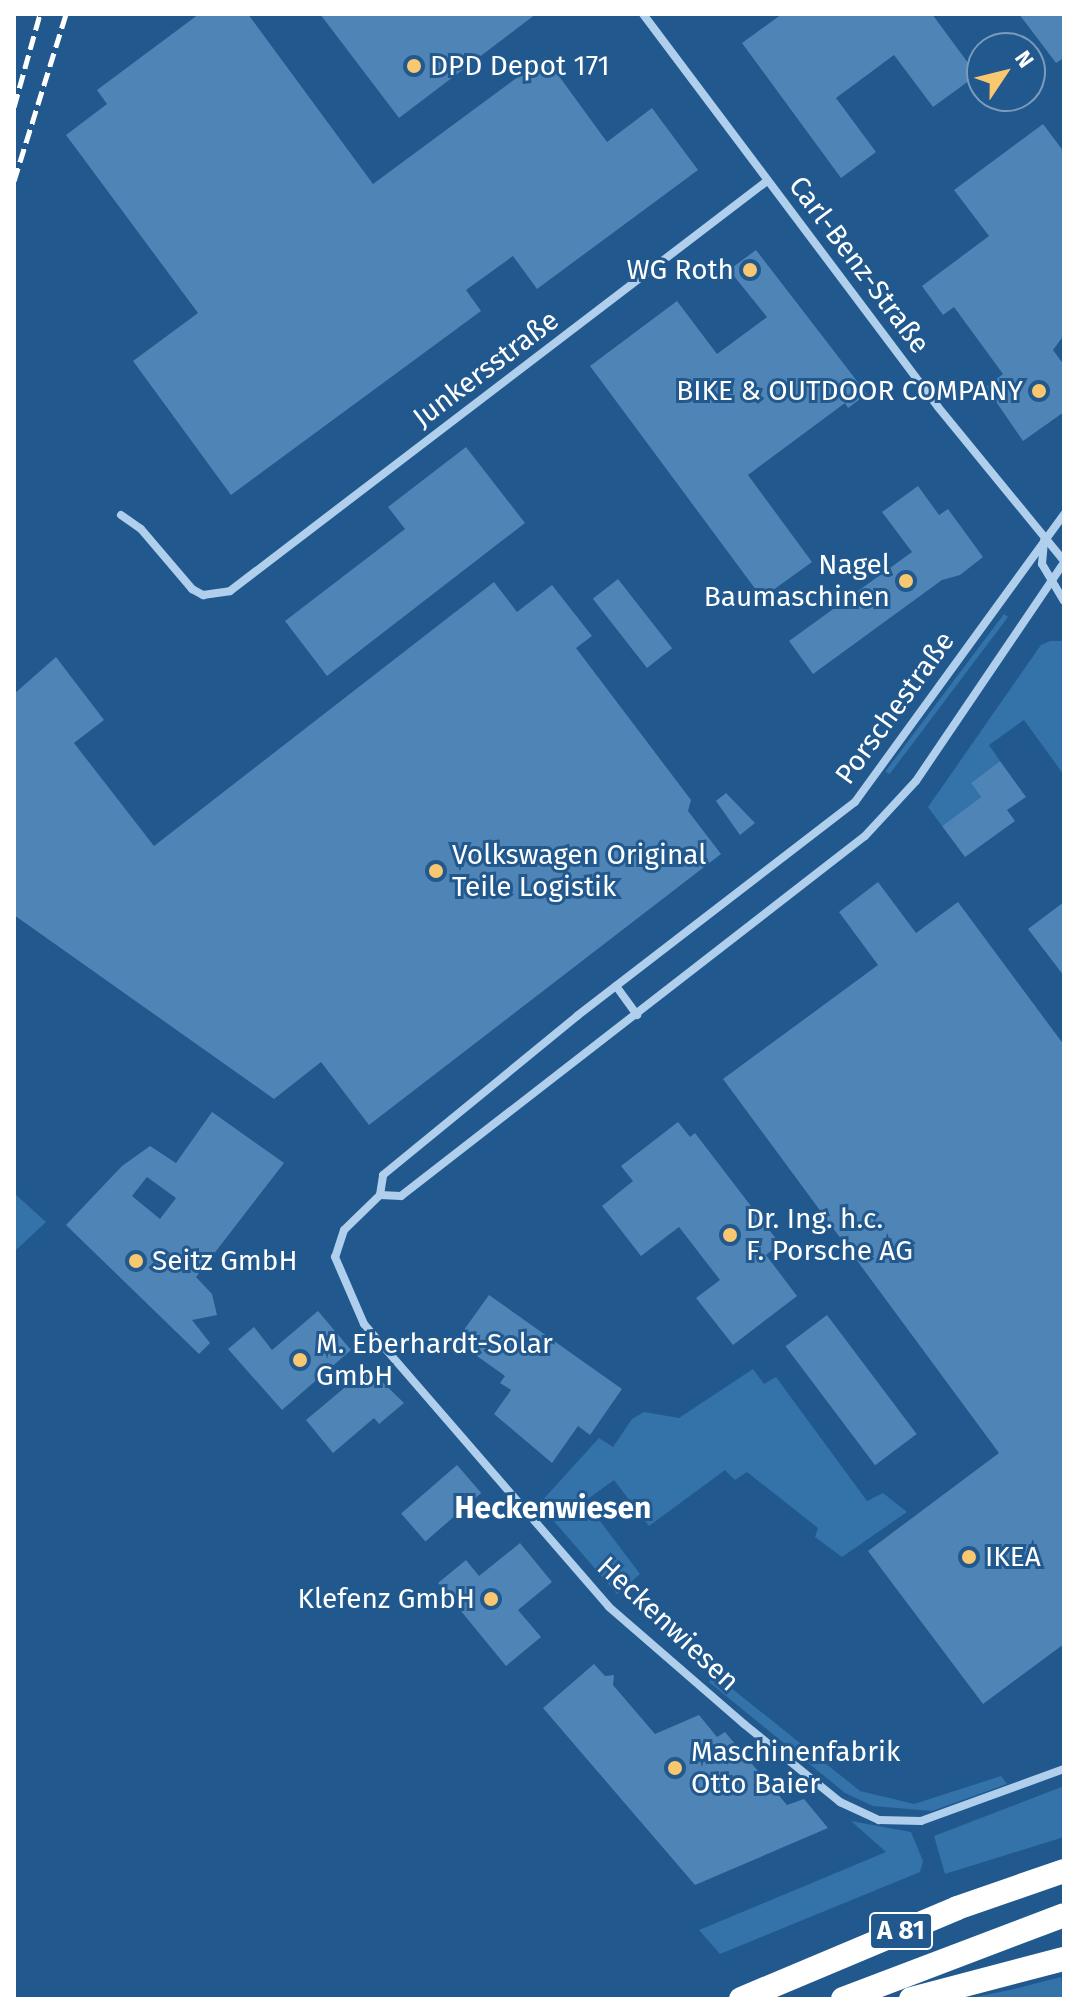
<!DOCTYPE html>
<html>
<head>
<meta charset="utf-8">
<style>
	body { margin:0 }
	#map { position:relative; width:1078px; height:2013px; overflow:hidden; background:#21588d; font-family:"Fira Sans",sans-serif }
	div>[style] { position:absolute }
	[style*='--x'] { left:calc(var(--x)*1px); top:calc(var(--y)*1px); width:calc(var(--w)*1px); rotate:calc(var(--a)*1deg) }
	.green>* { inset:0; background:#3472aa; transform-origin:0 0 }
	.building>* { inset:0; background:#4e84b6; transform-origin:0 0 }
	.street>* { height:8px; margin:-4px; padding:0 4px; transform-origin:4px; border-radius:4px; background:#afcfec }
	.highway>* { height:24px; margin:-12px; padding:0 12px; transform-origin:12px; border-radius:12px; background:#fff }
	.rail>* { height:5px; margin-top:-2.5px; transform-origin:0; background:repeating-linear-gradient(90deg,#fff 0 14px,transparent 0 20px) }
	.dots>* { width:22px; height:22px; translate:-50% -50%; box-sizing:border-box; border:4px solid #21588d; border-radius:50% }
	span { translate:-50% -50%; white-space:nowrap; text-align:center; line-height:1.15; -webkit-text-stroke:6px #21588d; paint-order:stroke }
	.shield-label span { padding:2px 6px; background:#21588d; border:2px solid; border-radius:6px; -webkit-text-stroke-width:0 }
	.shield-label { font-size:26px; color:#fff; font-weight:700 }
	.poi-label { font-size:28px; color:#fff }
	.left { translate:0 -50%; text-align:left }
	.right { translate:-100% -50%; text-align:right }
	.street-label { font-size:28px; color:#fff }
	.neighbourhood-label { font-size:30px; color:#fff; font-weight:700 }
	.frame { position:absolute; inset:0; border:16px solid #fff; pointer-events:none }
	.north { position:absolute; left:966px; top:32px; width:80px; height:80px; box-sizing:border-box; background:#21588d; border:2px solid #7a9bbb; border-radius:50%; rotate:55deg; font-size:22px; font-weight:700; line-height:32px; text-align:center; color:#fff }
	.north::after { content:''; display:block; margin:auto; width:28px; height:36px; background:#f9c770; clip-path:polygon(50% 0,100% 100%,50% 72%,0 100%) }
</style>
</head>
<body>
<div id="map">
	<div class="green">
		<div style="left:1004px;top:614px;width:5px;height:197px;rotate:37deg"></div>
		<div style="clip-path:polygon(1050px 641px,1064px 641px,1064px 775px,1024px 720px,989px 745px,1000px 761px,971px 783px,981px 797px,942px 826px,928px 807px,1041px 645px)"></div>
		<div style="clip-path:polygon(14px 1193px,46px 1222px,14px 1252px)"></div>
		<div style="clip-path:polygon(753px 1369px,764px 1384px,776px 1377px,867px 1501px,883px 1493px,907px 1512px,842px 1557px,815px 1537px,818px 1528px,747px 1472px,735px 1480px,725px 1470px,649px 1526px,614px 1480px,585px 1501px,640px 1574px,617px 1594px,539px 1504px,599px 1438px,613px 1447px,632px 1419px,644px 1412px,679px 1418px)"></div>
		<div style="clip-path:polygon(715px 1675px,860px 1791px,914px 1804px,1001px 1776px,1007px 1784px,932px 1811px,873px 1806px,845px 1793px,709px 1682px)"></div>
		<div style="clip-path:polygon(1064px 1786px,1064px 1837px,945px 1874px,934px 1836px)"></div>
		<div style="clip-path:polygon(851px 1821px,911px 1832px,923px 1861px,920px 1872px,720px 1954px,699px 1930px,886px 1852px)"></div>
		<div style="clip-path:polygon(1061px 1977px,1064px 1999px,965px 1999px,1010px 1990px)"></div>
	</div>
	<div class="building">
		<div style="clip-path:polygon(199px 14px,248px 14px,373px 184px,545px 57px,607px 142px,652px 108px,698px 170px,537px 289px,513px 256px,466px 290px,481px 311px,231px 495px,133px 361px,198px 313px,66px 135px,107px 104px,97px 90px)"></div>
		<div style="clip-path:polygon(320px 14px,536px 14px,399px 118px)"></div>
		<div style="clip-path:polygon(782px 14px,932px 14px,977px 75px,933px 107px,894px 55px,836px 98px,876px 152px,841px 178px,742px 43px)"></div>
		<div style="clip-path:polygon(1019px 14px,1064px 14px,1064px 58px,1056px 63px)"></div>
		<div style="clip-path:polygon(1043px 124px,1064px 152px,1064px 335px,1053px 350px,1064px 365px,1064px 412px,1023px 441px,986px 387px,1003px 374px,954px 307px,943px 315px,922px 286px,989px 236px,954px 190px)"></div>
		<div style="clip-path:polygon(756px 250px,867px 394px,848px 408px,845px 403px,748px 475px,812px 562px,762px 598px,590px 366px,677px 301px,717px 354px,767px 317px,729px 270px)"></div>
		<div style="clip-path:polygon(466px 447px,525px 523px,327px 676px,285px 621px,405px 529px,388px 507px)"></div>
		<div style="clip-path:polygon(918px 486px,939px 515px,948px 509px,983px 557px,960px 575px,942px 580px,813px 674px,789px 641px,912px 552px,882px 512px)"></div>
		<div style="left:618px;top:579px;width:88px;height:32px;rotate:52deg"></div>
		<div style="clip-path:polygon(494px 582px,517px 612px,552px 585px,592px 636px,576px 648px,691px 800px,688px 811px,721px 854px,369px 1125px,321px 1062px,274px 1099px,14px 915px,14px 694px,56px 657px,104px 720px,74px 743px,154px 846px)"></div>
		<div style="clip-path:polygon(1000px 761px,1026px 797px,1007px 810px,1015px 821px,965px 857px,942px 826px,981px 797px,971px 783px)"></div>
		<div style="clip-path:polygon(726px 793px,755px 823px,740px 835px,716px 801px)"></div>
		<div style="clip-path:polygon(878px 882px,916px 933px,958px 902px,1064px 1045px,1064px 1644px,983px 1704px,868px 1551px,999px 1453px,723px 1079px,878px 965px,839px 912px)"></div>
		<div style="clip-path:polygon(1064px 902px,1064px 976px,1028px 929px)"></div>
		<div style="clip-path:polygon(evenodd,212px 1112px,284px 1163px,196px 1277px,212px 1294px,217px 1315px,192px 1320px,210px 1343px,199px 1354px,66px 1225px,122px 1166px,150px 1146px,176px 1163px,212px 1112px,147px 1177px,176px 1198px,160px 1219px,132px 1196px,147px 1177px)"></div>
		<div style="clip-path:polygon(678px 1122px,690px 1137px,695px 1133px,780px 1244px,766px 1255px,797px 1296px,733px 1345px,696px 1298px,720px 1280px,679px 1227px,641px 1256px,602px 1206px,633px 1181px,621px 1166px)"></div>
		<div style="clip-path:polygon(489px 1295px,622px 1389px,590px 1435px,578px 1426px,552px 1463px,494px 1414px,511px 1390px,500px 1383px,505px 1376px,456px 1341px)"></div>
		<div style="clip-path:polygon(318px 1311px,351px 1350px,282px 1410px,228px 1349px,254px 1327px,272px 1350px)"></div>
		<div style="left:827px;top:1315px;width:149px;height:52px;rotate:53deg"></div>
		<div style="clip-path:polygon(368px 1368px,404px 1403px,379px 1424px,374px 1418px,333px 1453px,306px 1420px)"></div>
		<div style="left:457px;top:1465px;width:37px;height:74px;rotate:49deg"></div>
		<div style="clip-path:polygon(520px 1543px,552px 1582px,518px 1610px,541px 1637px,506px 1666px,438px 1583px,466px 1560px,479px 1576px)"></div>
		<div style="clip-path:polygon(594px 1664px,605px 1676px,614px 1675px,613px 1685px,655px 1734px,699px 1715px,717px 1737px,725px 1732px,787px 1805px,804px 1799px,828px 1828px,695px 1885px,543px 1708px)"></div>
	</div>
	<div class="street">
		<div style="--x:643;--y:14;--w:491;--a:53.1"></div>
		<div style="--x:938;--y:407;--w:199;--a:50.7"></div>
		<div style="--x:121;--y:515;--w:24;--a:35"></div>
		<div style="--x:141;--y:529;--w:79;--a:49.6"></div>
		<div style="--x:192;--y:589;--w:13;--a:29"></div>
		<div style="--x:203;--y:595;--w:27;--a:-8"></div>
		<div style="--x:230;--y:591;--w:676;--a:-37.36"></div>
		<div style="--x:1044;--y:541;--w:23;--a:95"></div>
		<div style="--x:1042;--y:564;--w:43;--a:59.3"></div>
		<div style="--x:616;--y:986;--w:36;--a:54"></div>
		<div style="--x:380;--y:1195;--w:50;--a:135.8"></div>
		<div style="--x:344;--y:1230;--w:28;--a:108"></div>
		<div style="--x:335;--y:1257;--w:73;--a:66.6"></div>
		<div style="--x:364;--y:1324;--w:374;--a:49.1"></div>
		<div style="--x:609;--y:1607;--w:179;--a:40.9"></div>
		<div style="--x:744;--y:1724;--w:124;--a:39.1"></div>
		<div style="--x:840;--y:1802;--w:43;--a:24.8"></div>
		<div style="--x:879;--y:1820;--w:42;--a:1.4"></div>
		<div style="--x:921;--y:1821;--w:152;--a:-20"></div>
		<div style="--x:380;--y:1195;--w:20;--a:-81"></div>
		<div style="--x:383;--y:1175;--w:251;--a:-39.3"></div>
		<div style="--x:577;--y:1016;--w:351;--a:-37.6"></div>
		<div style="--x:855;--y:802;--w:356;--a:-54"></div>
		<div style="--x:380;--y:1195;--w:21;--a:3"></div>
		<div style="--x:401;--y:1196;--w:587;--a:-37.81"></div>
		<div style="--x:865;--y:836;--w:75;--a:-47.2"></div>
		<div style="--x:916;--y:781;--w:264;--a:-55.9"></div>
	</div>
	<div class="highway">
		<div style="--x:741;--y:1999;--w:234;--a:-22.8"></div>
		<div style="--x:957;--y:1908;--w:113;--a:-19.1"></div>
		<div style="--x:843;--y:1999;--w:236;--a:-20.8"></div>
		<div style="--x:911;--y:1999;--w:158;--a:-14.7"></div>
	</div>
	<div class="rail">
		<div style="--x:14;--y:107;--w:97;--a:-74.4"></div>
		<div style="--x:14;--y:181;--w:175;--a:-72.7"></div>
	</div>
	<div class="dots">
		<div style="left:414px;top:66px;background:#f9c770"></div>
		<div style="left:750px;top:270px;background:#f9c770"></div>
		<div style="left:1039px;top:391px;background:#f9c770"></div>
		<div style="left:906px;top:581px;background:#f9c770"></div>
		<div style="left:436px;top:871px;background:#f9c770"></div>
		<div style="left:730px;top:1235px;background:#f9c770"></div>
		<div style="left:136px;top:1261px;background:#f9c770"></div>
		<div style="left:300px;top:1360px;background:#f9c770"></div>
		<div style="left:969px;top:1557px;background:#f9c770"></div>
		<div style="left:491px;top:1599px;background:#f9c770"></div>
		<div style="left:675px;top:1768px;background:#f9c770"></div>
	</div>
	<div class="shield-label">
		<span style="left:901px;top:1931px">A 81</span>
	</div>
	<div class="poi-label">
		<span class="left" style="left:430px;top:66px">DPD Depot 171</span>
		<span class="right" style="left:734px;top:270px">WG Roth</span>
		<span class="right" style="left:1023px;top:391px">BIKE &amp; OUTDOOR COMPANY</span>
		<span class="right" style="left:890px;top:581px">Nagel<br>Baumaschinen</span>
		<span class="left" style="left:452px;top:871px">Volkswagen Original<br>Teile Logistik</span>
		<span class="left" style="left:746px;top:1235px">Dr. Ing. h.c.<br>F. Porsche AG</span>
		<span class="left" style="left:152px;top:1261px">Seitz GmbH</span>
		<span class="left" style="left:316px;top:1360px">M. Eberhardt-Solar<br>GmbH</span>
		<span class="left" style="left:985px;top:1557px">IKEA</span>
		<span class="right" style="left:475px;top:1599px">Klefenz GmbH</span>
		<span class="left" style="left:691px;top:1768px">Maschinenfabrik<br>Otto Baier</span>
	</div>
	<div class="street-label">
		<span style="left:859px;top:265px;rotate:53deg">Carl-Benz-Straße</span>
		<span style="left:486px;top:369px;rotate:-37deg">Junkersstraße</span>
		<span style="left:895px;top:708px;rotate:-54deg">Porschestraße</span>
		<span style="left:668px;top:1624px;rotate:43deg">Heckenwiesen</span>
	</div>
	<div class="neighbourhood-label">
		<span style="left:553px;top:1508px">Heckenwiesen</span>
	</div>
	<div class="frame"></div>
	<div class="north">N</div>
</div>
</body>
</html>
